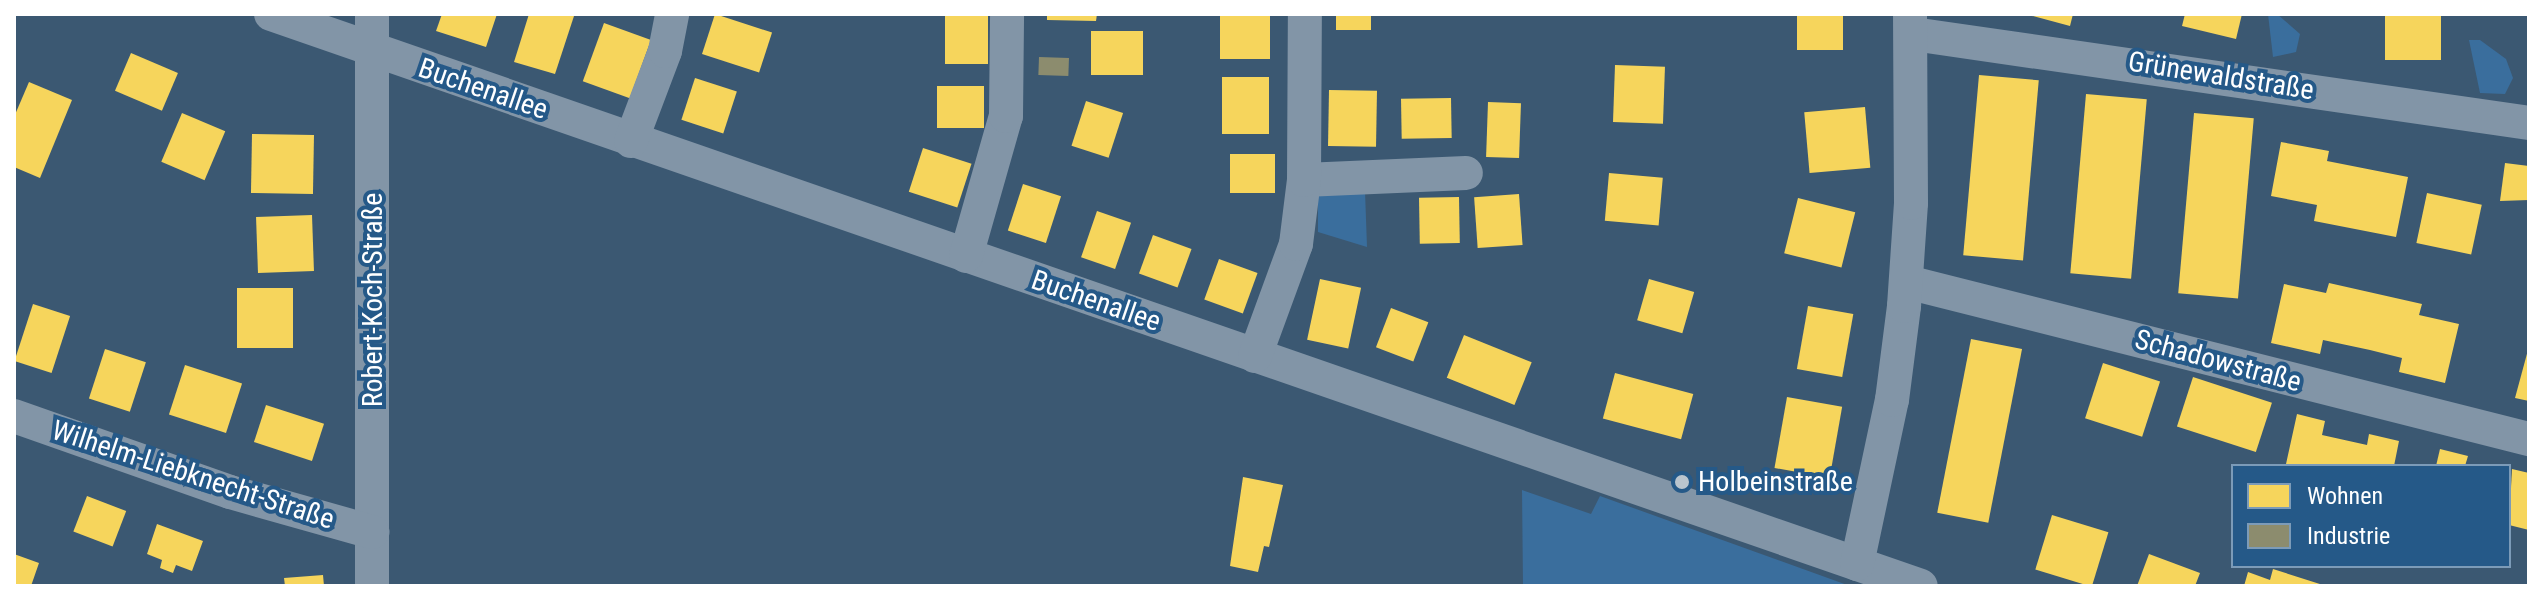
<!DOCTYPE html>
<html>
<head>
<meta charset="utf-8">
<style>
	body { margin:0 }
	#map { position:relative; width:2543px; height:600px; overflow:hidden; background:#3b5872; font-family:"Roboto Condensed",sans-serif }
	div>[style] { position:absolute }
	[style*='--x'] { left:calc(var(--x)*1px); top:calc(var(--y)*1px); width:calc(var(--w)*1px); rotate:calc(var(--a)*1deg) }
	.green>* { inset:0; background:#3a6e9d }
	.homes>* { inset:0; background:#f6d55c; transform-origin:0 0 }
	.industry>* { inset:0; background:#8c8c6e; transform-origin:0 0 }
	.minor>* { height:34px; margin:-17px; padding:0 17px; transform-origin:17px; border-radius:17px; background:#8295a7 }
	.dots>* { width:22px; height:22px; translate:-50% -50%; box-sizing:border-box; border:4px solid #255988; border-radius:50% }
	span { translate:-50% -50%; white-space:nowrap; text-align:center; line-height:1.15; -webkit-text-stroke:8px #255988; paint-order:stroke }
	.street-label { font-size:28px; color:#fff }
	.poi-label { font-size:28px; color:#fff }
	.left { translate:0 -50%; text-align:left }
	.frame { position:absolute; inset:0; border:16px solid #fff; pointer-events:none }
	.legend { position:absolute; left:2231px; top:464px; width:280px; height:104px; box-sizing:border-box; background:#255988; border:2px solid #7c9bb8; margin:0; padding:10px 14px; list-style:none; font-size:24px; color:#fff }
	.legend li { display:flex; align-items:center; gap:16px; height:40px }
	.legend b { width:40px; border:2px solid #7c9bb8 }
</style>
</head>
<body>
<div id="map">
	<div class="green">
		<div style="clip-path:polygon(2268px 14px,2277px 14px,2300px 34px,2296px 52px,2273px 57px)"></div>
		<div style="clip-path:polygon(2469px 40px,2480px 40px,2506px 59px,2513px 78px,2505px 94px,2480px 93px)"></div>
		<div style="clip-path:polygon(1318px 191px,1365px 191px,1367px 247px,1318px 232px)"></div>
		<div style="clip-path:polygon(1522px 490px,1591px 514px,1600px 496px,1850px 586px,1523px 586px)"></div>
	</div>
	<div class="homes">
		<div style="clip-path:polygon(442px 14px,497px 14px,486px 47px,436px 31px)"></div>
		<div style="clip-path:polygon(529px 14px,574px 16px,555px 74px,514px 62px)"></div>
		<div style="left:715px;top:14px;width:60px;height:42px;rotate:18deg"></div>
		<div style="left:945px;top:14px;width:43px;height:50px"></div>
		<div style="clip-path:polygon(1047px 14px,1097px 14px,1096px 21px,1047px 20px)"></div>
		<div style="left:1220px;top:14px;width:50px;height:45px"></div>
		<div style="left:1336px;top:14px;width:35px;height:16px"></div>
		<div style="left:1797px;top:14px;width:46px;height:36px"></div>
		<div style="clip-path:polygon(2025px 14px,2073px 14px,2070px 26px)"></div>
		<div style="clip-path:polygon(2185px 14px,2242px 14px,2236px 39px,2182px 26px)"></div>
		<div style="left:2385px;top:14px;width:56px;height:46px"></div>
		<div style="left:604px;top:23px;width:50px;height:62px;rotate:20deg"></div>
		<div style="left:1091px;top:31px;width:52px;height:44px"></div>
		<div style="left:131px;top:53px;width:51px;height:41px;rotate:23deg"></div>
		<div style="left:1615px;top:65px;width:50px;height:57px;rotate:2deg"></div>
		<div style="left:1979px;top:75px;width:60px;height:181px;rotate:5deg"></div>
		<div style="left:1222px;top:77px;width:47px;height:57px"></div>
		<div style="left:695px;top:78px;width:44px;height:44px;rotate:18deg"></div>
		<div style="clip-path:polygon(29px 82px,72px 100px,40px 178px,14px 167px,14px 117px)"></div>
		<div style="left:984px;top:86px;width:42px;height:47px;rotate:90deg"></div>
		<div style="left:1329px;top:90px;width:48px;height:56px;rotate:1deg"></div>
		<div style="left:2086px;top:94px;width:61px;height:180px;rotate:5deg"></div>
		<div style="left:1451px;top:98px;width:40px;height:50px;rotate:89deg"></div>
		<div style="left:1086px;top:101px;width:39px;height:47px;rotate:18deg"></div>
		<div style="left:1488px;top:102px;width:33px;height:55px;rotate:2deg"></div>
		<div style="left:1865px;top:107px;width:61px;height:61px;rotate:85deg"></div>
		<div style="left:182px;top:113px;width:47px;height:53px;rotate:23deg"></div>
		<div style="left:2194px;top:113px;width:60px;height:181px;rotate:5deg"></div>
		<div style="left:252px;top:134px;width:62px;height:59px;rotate:1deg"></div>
		<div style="clip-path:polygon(2281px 142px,2329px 151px,2327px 161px,2408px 177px,2396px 237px,2314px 221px,2317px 205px,2271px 196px)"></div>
		<div style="left:923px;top:148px;width:51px;height:46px;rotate:18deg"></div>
		<div style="left:1230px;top:154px;width:45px;height:39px"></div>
		<div style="clip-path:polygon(2505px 163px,2529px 166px,2529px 200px,2500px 201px)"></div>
		<div style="left:1609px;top:173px;width:54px;height:48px;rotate:5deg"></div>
		<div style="left:1023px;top:184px;width:40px;height:49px;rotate:18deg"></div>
		<div style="left:2427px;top:193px;width:56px;height:51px;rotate:12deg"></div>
		<div style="left:1519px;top:194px;width:51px;height:45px;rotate:86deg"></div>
		<div style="left:1459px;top:197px;width:46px;height:40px;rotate:89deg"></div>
		<div style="left:1798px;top:198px;width:59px;height:57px;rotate:14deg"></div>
		<div style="left:1097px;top:211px;width:36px;height:49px;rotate:19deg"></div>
		<div style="left:312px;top:215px;width:56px;height:56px;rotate:88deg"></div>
		<div style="left:1153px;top:235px;width:41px;height:41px;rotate:20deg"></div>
		<div style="left:1219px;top:259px;width:41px;height:43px;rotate:20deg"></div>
		<div style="left:1320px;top:279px;width:42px;height:62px;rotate:12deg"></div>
		<div style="left:1649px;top:279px;width:47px;height:43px;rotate:16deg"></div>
		<div style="clip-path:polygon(2329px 283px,2422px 304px,2419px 315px,2459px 324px,2445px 383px,2399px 372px,2402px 358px,2370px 350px,2323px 340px,2320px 354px,2271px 343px,2284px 284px,2326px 293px)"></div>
		<div style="left:237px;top:288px;width:56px;height:60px"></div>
		<div style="left:33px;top:304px;width:39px;height:60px;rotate:18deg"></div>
		<div style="left:1808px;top:306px;width:46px;height:64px;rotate:10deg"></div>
		<div style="left:1391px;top:308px;width:40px;height:42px;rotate:21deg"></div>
		<div style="left:1464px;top:335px;width:73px;height:46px;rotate:22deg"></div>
		<div style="left:1971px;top:339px;width:52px;height:177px;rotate:11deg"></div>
		<div style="left:105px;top:349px;width:43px;height:52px;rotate:18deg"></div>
		<div style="clip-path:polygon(2528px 350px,2529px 350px,2529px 401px,2515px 398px)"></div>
		<div style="left:2103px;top:363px;width:60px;height:58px;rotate:18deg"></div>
		<div style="left:185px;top:365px;width:60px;height:52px;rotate:18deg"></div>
		<div style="left:1615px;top:373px;width:81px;height:47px;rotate:15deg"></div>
		<div style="left:2193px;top:377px;width:83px;height:52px;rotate:18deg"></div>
		<div style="left:1787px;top:397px;width:56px;height:72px;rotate:10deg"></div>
		<div style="left:266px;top:405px;width:61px;height:39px;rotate:18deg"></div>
		<div style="clip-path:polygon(2297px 414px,2325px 421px,2322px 435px,2367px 445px,2369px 434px,2399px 441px,2394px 466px,2286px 464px)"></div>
		<div style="clip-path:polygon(2440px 449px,2468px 456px,2465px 466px,2436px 466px)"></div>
		<div style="clip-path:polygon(2512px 469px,2529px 473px,2529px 530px,2509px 525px)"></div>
		<div style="clip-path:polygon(1243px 477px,1283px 485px,1269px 547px,1264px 546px,1258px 572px,1230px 566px)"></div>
		<div style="left:87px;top:496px;width:42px;height:38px;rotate:21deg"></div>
		<div style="left:2052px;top:515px;width:59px;height:57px;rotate:17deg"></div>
		<div style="clip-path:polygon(157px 524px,203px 541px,192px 571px,176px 565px,173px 573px,160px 568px,162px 560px,147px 554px)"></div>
		<div style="clip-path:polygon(14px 554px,39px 563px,31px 586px,14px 586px)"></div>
		<div style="clip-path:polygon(2149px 554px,2200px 573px,2195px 586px,2137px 586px)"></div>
		<div style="clip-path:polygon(2273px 569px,2323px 585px,2323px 586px,2244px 586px,2248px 572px,2270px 580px)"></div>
		<div style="clip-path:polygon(323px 575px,324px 586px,285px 586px,284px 578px)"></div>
	</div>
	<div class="industry">
		<div style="left:1039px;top:57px;width:30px;height:18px;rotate:2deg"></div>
	</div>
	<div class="minor">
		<div style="--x:271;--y:14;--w:1746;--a:19.12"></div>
		<div style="--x:372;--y:14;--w:572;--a:90"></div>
		<div style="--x:1913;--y:34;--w:622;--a:8.22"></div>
		<div style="--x:631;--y:141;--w:96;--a:-69.3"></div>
		<div style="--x:665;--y:51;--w:38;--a:-79"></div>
		<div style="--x:1304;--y:180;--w:162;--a:-2.5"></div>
		<div style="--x:966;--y:256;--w:146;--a:-74.1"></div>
		<div style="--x:1006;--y:116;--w:102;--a:-89.4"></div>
		<div style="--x:1907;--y:282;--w:642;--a:14.17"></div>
		<div style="--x:1255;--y:356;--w:119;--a:-69.9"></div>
		<div style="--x:1296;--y:244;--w:64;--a:-82.9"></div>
		<div style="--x:1304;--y:180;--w:166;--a:-89.7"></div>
		<div style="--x:14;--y:416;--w:229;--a:19.4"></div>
		<div style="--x:230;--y:492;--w:148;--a:15.7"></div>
		<div style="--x:1857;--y:564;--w:168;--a:-78"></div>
		<div style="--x:1892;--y:400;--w:95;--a:-82.7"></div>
		<div style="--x:1904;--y:306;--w:103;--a:-86.1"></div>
		<div style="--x:1911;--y:203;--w:189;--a:-90.3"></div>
	</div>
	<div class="dots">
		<div style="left:1682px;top:482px;background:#bac5ce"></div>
	</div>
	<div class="street-label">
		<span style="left:2221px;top:76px;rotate:9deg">Grünewaldstraße</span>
		<span style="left:483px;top:89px;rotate:19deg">Buchenallee</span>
		<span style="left:373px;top:300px;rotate:-90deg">Robert-Koch-Straße</span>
		<span style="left:1096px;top:301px;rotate:19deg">Buchenallee</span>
		<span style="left:2218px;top:361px;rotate:15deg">Schadowstraße</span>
		<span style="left:193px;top:475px;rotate:18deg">Wilhelm-Liebknecht-Straße</span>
	</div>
	<div class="poi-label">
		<span class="left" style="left:1698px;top:482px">Holbeinstraße</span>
	</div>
	<div class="frame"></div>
	<ul class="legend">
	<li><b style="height:22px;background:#f6d55c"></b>Wohnen</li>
	<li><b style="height:22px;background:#8c8c6e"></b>Industrie</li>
	</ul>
</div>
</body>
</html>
